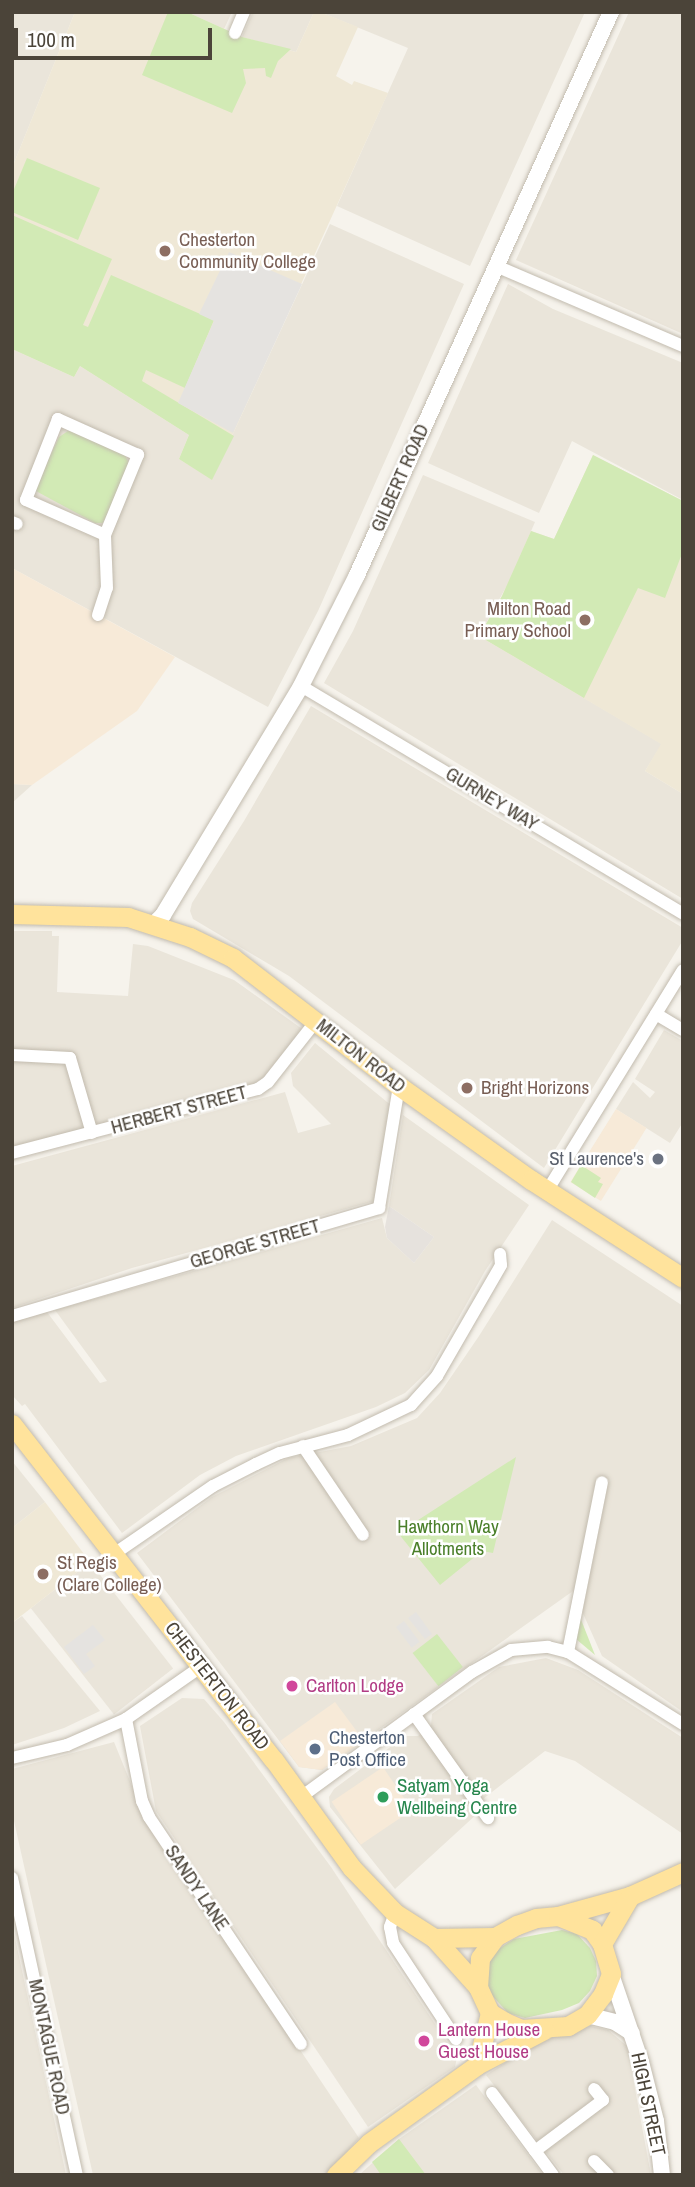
<!DOCTYPE html>
<html>
<head>
<meta charset="utf-8">
<style>
	body { margin:0 }
	#map { position:relative; width:695px; height:2187px; overflow:hidden; background:#f6f3ec; font-family:"Archivo Narrow",sans-serif }
	div>[style] { position:absolute }
	[style*='--x'] { left:calc(var(--x)*1px); top:calc(var(--y)*1px); width:calc(var(--w)*1px); rotate:calc(var(--a)*1deg) }
	.residential>* { inset:0; background:#eae5da; transform-origin:0 0 }
	.commercial>* { inset:0; background:#f7ead8; transform-origin:0 0 }
	.industrial>* { inset:0; background:#e6e2dd }
	.education>* { inset:0; background:#efe8d6 }
	.green>* { inset:0; background:#d2eab5; transform-origin:0 0 }
	.parking>* { inset:0; background:#e5e3e0; transform-origin:0 0 }
	.roads { filter:drop-shadow(0 0 2px #c2bbae) drop-shadow(0 0 2px #c2bbae) }
	.minor>* { height:12px; margin:-6px; padding:0 6px; transform-origin:6px; border-radius:6px; background:#fff }
	.tertiary>* { height:16px; margin:-8px; padding:0 8px; transform-origin:8px; border-radius:8px; background:#fff }
	.primary>* { height:19px; margin:-9.5px; padding:0 9.5px; transform-origin:9.5px; border-radius:9.5px; background:#ffe39c }
	.dots>* { width:19px; height:19px; translate:-50% -50%; box-sizing:border-box; border:4px solid #fff; border-radius:50% }
	span { translate:-50% -50%; white-space:nowrap; text-align:center; line-height:1.15; -webkit-text-stroke:5px #fff; paint-order:stroke }
	.education-label { font-size:19px; color:#785e54 }
	.left { translate:0 -50%; text-align:left }
	.right { translate:-100% -50%; text-align:right }
	.street-label { font-size:19px; color:#4b4439 }
	.worship-label { font-size:19px; color:#5b616d }
	.park-label { font-size:19px; color:#4a7f2a }
	.hotel-label { font-size:19px; color:#b23c85 }
	.service-label { font-size:19px; color:#4e5e75 }
	.leisure-label { font-size:19px; color:#27864d }
	.frame { position:absolute; inset:0; border:14px solid #4b4439; pointer-events:none }
	.scale { position:absolute; left:14px; top:28px; width:198px; height:32px; box-sizing:border-box; border:4px solid #4b4439; border-top:0; padding-left:9px; font-size:21px; line-height:24px; white-space:nowrap; color:#4b4439; -webkit-text-stroke:5px #fff; paint-order:stroke }
</style>
</head>
<body>
<div id="map">
	<div class="residential">
		<div style="clip-path:polygon(12px 12px,75px 12px,12px 168px)"></div>
		<div style="clip-path:polygon(187px 12px,232px 12px,224px 29px)"></div>
		<div style="clip-path:polygon(253px 12px,314px 12px,296px 52px,242px 37px)"></div>
		<div style="clip-path:polygon(320px 12px,585px 12px,470px 266px,337px 206px,408px 48px)"></div>
		<div style="clip-path:polygon(629px 12px,683px 12px,683px 334px,516px 260px)"></div>
		<div style="clip-path:polygon(330px 224px,464px 284px,318px 611px,268px 707px,12px 568px,12px 349px,74px 377px,80px 366px,189px 435px,179px 459px,212px 479px)"></div>
		<div style="clip-path:polygon(508px 284px,553px 309px,683px 363px,683px 500px,572px 441px,539px 513px,428px 463px)"></div>
		<div style="clip-path:polygon(423px 475px,535px 522px,510px 580px,479px 636px,662px 744px,645px 771px,683px 794px,683px 899px,324px 683px,353px 631px)"></div>
		<div style="clip-path:polygon(311px 706px,683px 928px,683px 940px,544px 1168px,289px 976px,193px 919px,190px 911px,192px 903px,244px 821px)"></div>
		<div style="clip-path:polygon(12px 784px,32px 785px,12px 803px)"></div>
		<div style="clip-path:polygon(12px 931px,52px 931px,52px 936px,59px 936px,57px 992px,128px 996px,133px 944px,148px 946px,234px 980px,305px 1031px,272px 1079px,12px 1148px)"></div>
		<div style="clip-path:polygon(664px 1030px,683px 1041px,683px 1122px,670px 1143px,616px 1109px,633px 1082px,650px 1098px,655px 1092px,635px 1079px)"></div>
		<div style="clip-path:polygon(315px 1043px,392px 1106px,378px 1200px,132px 1268px,12px 1308px,12px 1166px,285px 1092px,298px 1133px,331px 1124px,293px 1086px,291px 1073px)"></div>
		<div style="clip-path:polygon(403px 1115px,529px 1205px,485px 1271px,429px 1370px,405px 1393px,376px 1407px,236px 1456px,200px 1475px,122px 1533px,25px 1404px,22px 1406px,12px 1395px,12px 1322px,47px 1312px,100px 1383px,107px 1381px,55px 1310px,382px 1218px,387px 1238px,414px 1263px,434px 1237px,389px 1206px)"></div>
		<div style="clip-path:polygon(552px 1220px,683px 1306px,683px 1712px,602px 1656px,573px 1591px,322px 1770px,299px 1767px,137px 1553px,212px 1497px,288px 1458px,351px 1446px,417px 1418px,440px 1393px,479px 1336px)"></div>
		<div style="clip-path:polygon(12px 1461px,45px 1502px,12px 1528px)"></div>
		<div style="left:90px;top:1562px;width:135px;height:75px;rotate:52deg"></div>
		<div style="clip-path:polygon(22px 1616px,100px 1711px,64px 1728px,12px 1745px,12px 1623px)"></div>
		<div style="clip-path:polygon(546px 1658px,578px 1670px,683px 1738px,683px 1834px,575px 1761px,545px 1751px,474px 1806px,478px 1813px,395px 1889px,330px 1807px,329px 1797px,334px 1789px,405px 1736px,418px 1736px,431px 1725px,432px 1714px,499px 1667px)"></div>
		<div style="clip-path:polygon(182px 1698px,204px 1699px,224px 1722px,331px 1867px,457px 2057px,455px 2067px,368px 2127px,156px 1811px,140px 1726px)"></div>
		<div style="clip-path:polygon(114px 1742px,145px 1818px,359px 2138px,327px 2175px,93px 2175px,12px 1812px,12px 1769px)"></div>
		<div style="clip-path:polygon(12px 1924px,66px 2175px,12px 2175px)"></div>
		<div style="clip-path:polygon(590px 2026px,608px 2030px,627px 2046px,651px 2175px,564px 2175px,486px 2075px,542px 2039px)"></div>
		<div style="clip-path:polygon(476px 2085px,543px 2175px,359px 2175px,399px 2139px)"></div>
	</div>
	<div class="commercial">
		<div style="clip-path:polygon(12px 568px,175px 657px,137px 711px,32px 785px,12px 784px)"></div>
		<div style="left:616px;top:1109px;width:36px;height:86px;rotate:32deg"></div>
		<div style="clip-path:polygon(335px 1702px,364px 1741px,322px 1770px,299px 1767px,280px 1741px)"></div>
		<div style="left:383px;top:1767px;width:52px;height:62px;rotate:56deg"></div>
	</div>
	<div class="industrial">
		<div style="clip-path:polygon(389px 1206px,434px 1237px,414px 1263px,387px 1238px,385px 1227px)"></div>
	</div>
	<div class="education">
		<div style="clip-path:polygon(75px 12px,187px 12px,242px 37px,296px 52px,314px 12px,320px 12px,358px 27px,336px 76px,352px 85px,354px 81px,388px 93px,212px 480px,179px 459px,189px 435px,80px 366px,74px 377px,12px 349px,12px 168px)"></div>
		<div style="clip-path:polygon(593px 455px,683px 501px,683px 794px,645px 771px,661px 744px,479px 636px,502px 596px,531px 531px,554px 539px)"></div>
		<div style="clip-path:polygon(45px 1502px,90px 1562px,12px 1623px,12px 1528px)"></div>
	</div>
	<div class="green">
		<div style="clip-path:polygon(168px 12px,187px 12px,242px 37px,291px 49px,278px 61px,271px 78px,266px 76px,265px 68px,243px 69px,246px 83px,232px 113px,142px 75px)"></div>
		<div style="clip-path:polygon(27px 158px,100px 188px,78px 240px,12px 212px,12px 194px)"></div>
		<div style="clip-path:polygon(12px 215px,112px 259px,83px 325px,88px 327px,111px 275px,214px 320px,185px 388px,146px 370px,142px 381px,234px 436px,212px 480px,179px 459px,189px 435px,80px 366px,74px 377px,12px 349px)"></div>
		<div style="clip-path:polygon(71px 429px,125px 455px,130px 466px,103px 523px,95px 523px,34px 490px,59px 437px)"></div>
		<div style="clip-path:polygon(593px 455px,683px 501px,683px 551px,665px 598px,638px 588px,584px 698px,479px 636px,502px 596px,531px 531px,554px 539px)"></div>
		<div style="clip-path:polygon(581px 1165px,601px 1178px,598px 1182px,603px 1184px,595px 1198px,571px 1182px)"></div>
		<div style="clip-path:polygon(516px 1457px,493px 1553px,482px 1551px,440px 1585px,398px 1533px)"></div>
		<div style="clip-path:polygon(580px 1617px,595px 1655px,576px 1639px)"></div>
		<div style="left:437px;top:1634px;width:42px;height:31px;rotate:52deg"></div>
		<div style="clip-path:polygon(562px 1930px,577px 1934px,590px 1948px,596px 1961px,597px 1976px,590px 1991px,579px 2003px,562px 2010px,525px 2018px,508px 2013px,488px 1991px,485px 1969px,497px 1950px,514px 1939px)"></div>
		<div style="clip-path:polygon(399px 2139px,426px 2175px,381px 2175px,372px 2162px)"></div>
	</div>
	<div class="parking">
		<div style="clip-path:polygon(229px 252px,302px 284px,233px 433px,178px 403px,214px 321px,199px 314px)"></div>
		<div style="clip-path:polygon(416px 1612px,432px 1634px,425px 1639px,408px 1618px)"></div>
		<div style="left:404px;top:1621px;width:26px;height:10px;rotate:53deg"></div>
		<div style="clip-path:polygon(93px 1625px,105px 1640px,86px 1654px,95px 1666px,84px 1674px,64px 1647px)"></div>
	</div>
	<div class="roads">
		<div class="minor">
			<div style="--x:235;--y:33;--w:23;--a:-67"></div>
			<div style="--x:496;--y:266;--w:203;--a:23.2"></div>
			<div style="--x:12;--y:522;--w:5;--a:22"></div>
			<div style="--x:98;--y:615;--w:28;--a:-72"></div>
			<div style="--x:107;--y:588;--w:53;--a:-92.2"></div>
			<div style="--x:105;--y:535;--w:87;--a:-67.6"></div>
			<div style="--x:138;--y:455;--w:88;--a:-155.8"></div>
			<div style="--x:58;--y:419;--w:87;--a:111.6"></div>
			<div style="--x:26;--y:500;--w:86;--a:23.9"></div>
			<div style="--x:301;--y:686;--w:445;--a:30.8"></div>
			<div style="--x:656;--y:1014;--w:31;--a:31"></div>
			<div style="--x:12;--y:1055;--w:58;--a:3"></div>
			<div style="--x:70;--y:1058;--w:78;--a:73.7"></div>
			<div style="--x:12;--y:1153;--w:254;--a:-14.6"></div>
			<div style="--x:258;--y:1089;--w:12;--a:-35"></div>
			<div style="--x:268;--y:1082;--w:78;--a:-51.8"></div>
			<div style="--x:547;--y:1191;--w:259;--a:-58.4"></div>
			<div style="--x:12;--y:1316;--w:383;--a:-16.4"></div>
			<div style="--x:379;--y:1208;--w:124;--a:-80.7"></div>
			<div style="--x:303;--y:1446;--w:107;--a:56"></div>
			<div style="--x:114;--y:1554;--w:120;--a:-34.5"></div>
			<div style="--x:213;--y:1486;--w:48;--a:-27.1"></div>
			<div style="--x:256;--y:1464;--w:26;--a:-25"></div>
			<div style="--x:280;--y:1453;--w:70;--a:-14.8"></div>
			<div style="--x:348;--y:1435;--w:70;--a:-25.5"></div>
			<div style="--x:411;--y:1405;--w:39;--a:-48"></div>
			<div style="--x:437;--y:1376;--w:128;--a:-60"></div>
			<div style="--x:501;--y:1265;--w:11;--a:-95"></div>
			<div style="--x:568;--y:1652;--w:173;--a:-78.7"></div>
			<div style="--x:414;--y:1714;--w:128;--a:54.6"></div>
			<div style="--x:126;--y:1719;--w:84;--a:79"></div>
			<div style="--x:142;--y:1801;--w:17;--a:66"></div>
			<div style="--x:149;--y:1817;--w:273;--a:56.2"></div>
			<div style="--x:12;--y:1758;--w:57;--a:-13.3"></div>
			<div style="--x:67;--y:1745;--w:64;--a:-23.8"></div>
			<div style="--x:126;--y:1719;--w:93;--a:-34.9"></div>
			<div style="--x:301;--y:1797;--w:212;--a:-36.2"></div>
			<div style="--x:472;--y:1672;--w:45;--a:-29.4"></div>
			<div style="--x:511;--y:1650;--w:37;--a:-5"></div>
			<div style="--x:548;--y:1647;--w:21;--a:14"></div>
			<div style="--x:568;--y:1652;--w:136;--a:32.1"></div>
			<div style="--x:12;--y:1878;--w:304;--a:77.7"></div>
			<div style="--x:395;--y:1913;--w:15;--a:110"></div>
			<div style="--x:390;--y:1927;--w:16;--a:79"></div>
			<div style="--x:393;--y:1943;--w:115;--a:56.7"></div>
			<div style="--x:492;--y:2093;--w:102;--a:53.4"></div>
			<div style="--x:535;--y:2151;--w:85;--a:-36.9"></div>
			<div style="--x:603;--y:2100;--w:14;--a:-129"></div>
			<div style="--x:594;--y:2161;--w:20;--a:45"></div>
		</div>
		<div class="tertiary">
			<div style="--x:154;--y:924;--w:13;--a:-45"></div>
			<div style="--x:163;--y:915;--w:267;--a:-58.9"></div>
			<div style="--x:301;--y:686;--w:124;--a:-63.2"></div>
			<div style="--x:357;--y:575;--w:618;--a:-65.72"></div>
			<div style="--x:611;--y:1974;--w:93;--a:71.2"></div>
			<div style="--x:641;--y:2062;--w:61;--a:75.7"></div>
			<div style="--x:656;--y:2121;--w:54;--a:83.7"></div>
			<div style="--x:587;--y:2015;--w:29;--a:14"></div>
			<div style="--x:615;--y:2022;--w:20;--a:33"></div>
		</div>
		<div class="primary">
			<div style="--x:12;--y:914;--w:116;--a:1.5"></div>
			<div style="--x:128;--y:917;--w:65;--a:17.9"></div>
			<div style="--x:190;--y:937;--w:48;--a:26"></div>
			<div style="--x:233;--y:958;--w:210;--a:37.6"></div>
			<div style="--x:399;--y:1086;--w:162;--a:35.5"></div>
			<div style="--x:531;--y:1180;--w:181;--a:32.8"></div>
			<div style="--x:12;--y:1424;--w:426;--a:52.1"></div>
			<div style="--x:274;--y:1760;--w:133;--a:54.2"></div>
			<div style="--x:352;--y:1868;--w:62;--a:46.3"></div>
			<div style="--x:395;--y:1913;--w:46;--a:32.7"></div>
			<div style="--x:434;--y:1938;--w:66;--a:48.1"></div>
			<div style="--x:558;--y:1916;--w:37;--a:22"></div>
			<div style="--x:592;--y:1930;--w:17;--a:54"></div>
			<div style="--x:602;--y:1944;--w:31;--a:73"></div>
			<div style="--x:611;--y:1974;--w:22;--a:112"></div>
			<div style="--x:603;--y:1994;--w:26;--a:127"></div>
			<div style="--x:587;--y:2015;--w:22;--a:150"></div>
			<div style="--x:568;--y:2026;--w:47;--a:176.3"></div>
			<div style="--x:521;--y:2029;--w:17;--a:-156"></div>
			<div style="--x:505;--y:2022;--w:17;--a:-149"></div>
			<div style="--x:490;--y:2013;--w:29;--a:-115"></div>
			<div style="--x:478;--y:1987;--w:29;--a:-86"></div>
			<div style="--x:480;--y:1958;--w:26;--a:-54"></div>
			<div style="--x:495;--y:1937;--w:25;--a:-29"></div>
			<div style="--x:517;--y:1925;--w:20;--a:-20"></div>
			<div style="--x:536;--y:1918;--w:22;--a:-5"></div>
			<div style="--x:558;--y:1916;--w:75;--a:-15.5"></div>
			<div style="--x:630;--y:1896;--w:58;--a:-24.4"></div>
			<div style="--x:434;--y:1938;--w:61;--a:-0.9"></div>
			<div style="--x:602;--y:1944;--w:56;--a:-59.7"></div>
			<div style="--x:477;--y:2065;--w:54;--a:-76"></div>
			<div style="--x:336;--y:2175;--w:46;--a:-44.1"></div>
			<div style="--x:369;--y:2143;--w:133;--a:-35.8"></div>
			<div style="--x:477;--y:2065;--w:76;--a:-27.6"></div>
		</div>
	</div>
	<div class="dots">
		<div style="left:165px;top:251px;background:#8d6e63"></div>
		<div style="left:585px;top:620px;background:#8d6e63"></div>
		<div style="left:467px;top:1088px;background:#8d6e63"></div>
		<div style="left:658px;top:1159px;background:#6b7280"></div>
		<div style="left:43px;top:1574px;background:#8d6e63"></div>
		<div style="left:292px;top:1686px;background:#d1479c"></div>
		<div style="left:315px;top:1749px;background:#5c6f8a"></div>
		<div style="left:383px;top:1797px;background:#2e9e5b"></div>
		<div style="left:424px;top:2041px;background:#d1479c"></div>
	</div>
	<div class="education-label">
		<span class="left" style="left:179px;top:251px">Chesterton<br>Community College</span>
		<span class="right" style="left:571px;top:620px">Milton Road<br>Primary School</span>
		<span class="left" style="left:481px;top:1088px">Bright Horizons</span>
		<span class="left" style="left:57px;top:1574px">St Regis<br>(Clare College)</span>
	</div>
	<div class="street-label">
		<span style="left:400px;top:478px;rotate:-66deg">GILBERT ROAD</span>
		<span style="left:492px;top:799px;rotate:31deg">GURNEY WAY</span>
		<span style="left:361px;top:1056px;rotate:38deg">MILTON ROAD</span>
		<span style="left:179px;top:1110px;rotate:-15deg">HERBERT STREET</span>
		<span style="left:255px;top:1244px;rotate:-16deg">GEORGE STREET</span>
		<span style="left:217px;top:1686px;rotate:52deg">CHESTERTON ROAD</span>
		<span style="left:197px;top:1888px;rotate:56deg">SANDY LANE</span>
		<span style="left:49px;top:2047px;rotate:78deg">MONTAGUE ROAD</span>
		<span style="left:648px;top:2104px;rotate:78deg">HIGH STREET</span>
	</div>
	<div class="worship-label">
		<span class="right" style="left:644px;top:1159px">St Laurence's</span>
	</div>
	<div class="park-label">
		<span style="left:448px;top:1538px">Hawthorn Way<br>Allotments</span>
	</div>
	<div class="hotel-label">
		<span class="left" style="left:306px;top:1686px">Carlton Lodge</span>
		<span class="left" style="left:438px;top:2041px">Lantern House<br>Guest House</span>
	</div>
	<div class="service-label">
		<span class="left" style="left:329px;top:1749px">Chesterton<br>Post Office</span>
	</div>
	<div class="leisure-label">
		<span class="left" style="left:397px;top:1797px">Satyam Yoga<br>Wellbeing Centre</span>
	</div>
	<div class="frame"></div>
	<div class="scale">100 m</div>
</div>
</body>
</html>
